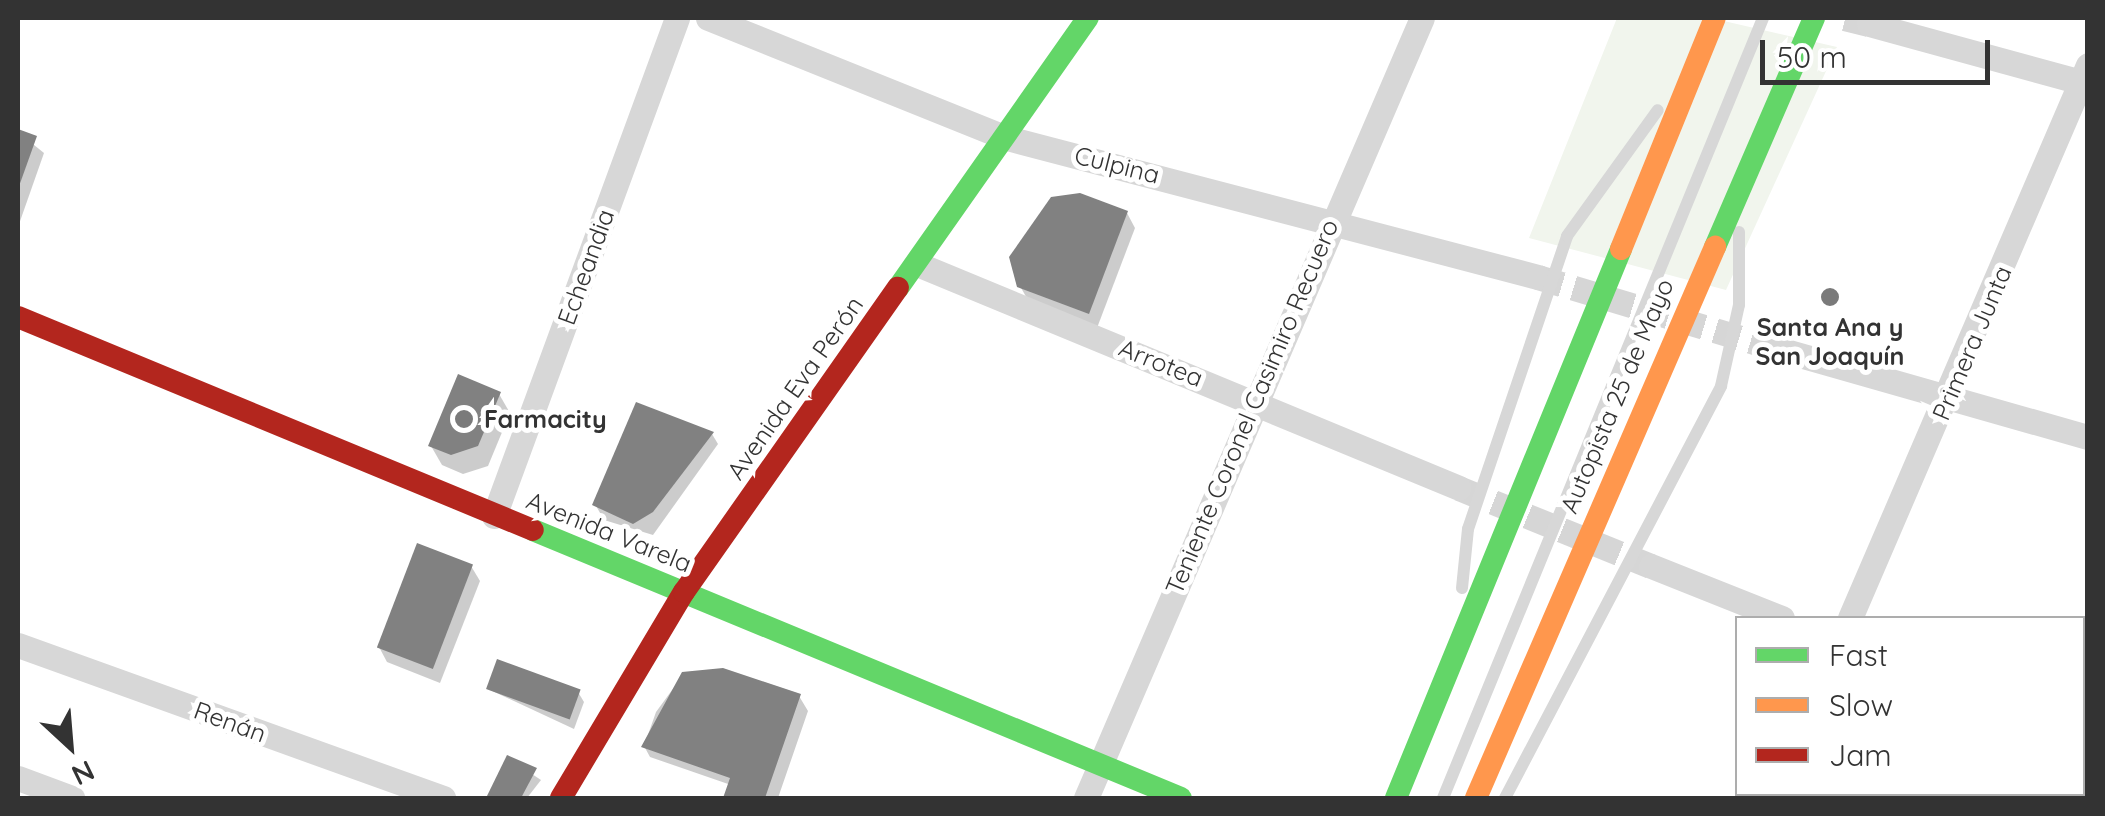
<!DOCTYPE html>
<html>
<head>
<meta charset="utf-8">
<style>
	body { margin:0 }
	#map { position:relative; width:2105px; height:816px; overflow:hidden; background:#fff; font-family:Quicksand,sans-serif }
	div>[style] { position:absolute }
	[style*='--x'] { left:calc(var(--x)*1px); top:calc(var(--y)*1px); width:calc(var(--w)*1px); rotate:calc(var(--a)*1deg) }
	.green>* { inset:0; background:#f1f5ed }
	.shadow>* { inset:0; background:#0003 }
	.building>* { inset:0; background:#818181; transform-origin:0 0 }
	.street-tunnel>* { height:25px; margin-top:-12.5px; transform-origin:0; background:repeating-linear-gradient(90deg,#d6d6d6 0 25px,transparent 0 37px) }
	.street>* { height:25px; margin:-12.5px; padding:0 12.5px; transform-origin:12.5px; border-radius:12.5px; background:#d7d7d7 }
	.fast>* { height:22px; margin:-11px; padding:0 11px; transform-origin:11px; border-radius:11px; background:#63d668 }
	.jam>* { height:22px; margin:-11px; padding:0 11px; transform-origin:11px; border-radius:11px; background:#b3261e }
	.lane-bridge>* { height:12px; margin:-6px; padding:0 6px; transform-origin:6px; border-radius:6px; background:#d7d7d7 }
	.fast-bridge>* { height:22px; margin:-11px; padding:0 11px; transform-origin:11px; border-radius:11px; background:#63d668 }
	.slow-bridge>* { height:22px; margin:-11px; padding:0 11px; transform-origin:11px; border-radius:11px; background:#ff974d }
	.dots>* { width:28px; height:28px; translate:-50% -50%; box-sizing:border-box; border:5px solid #fff; border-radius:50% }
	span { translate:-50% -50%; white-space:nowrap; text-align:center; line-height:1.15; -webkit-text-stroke:10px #fff; paint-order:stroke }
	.street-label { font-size:25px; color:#333 }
	.poi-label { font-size:25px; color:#333; font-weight:700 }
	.left { translate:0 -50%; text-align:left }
	.frame { position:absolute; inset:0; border:20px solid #333; pointer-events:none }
	.legend { position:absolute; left:1735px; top:616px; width:350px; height:180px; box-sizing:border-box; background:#fff; border:2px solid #adadad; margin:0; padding:12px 18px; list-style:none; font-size:30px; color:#333 }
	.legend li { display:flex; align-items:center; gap:20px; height:50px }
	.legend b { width:50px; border:2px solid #adadad }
	.north { position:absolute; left:20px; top:696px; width:100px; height:100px; -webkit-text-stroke:8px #fff; paint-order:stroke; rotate:154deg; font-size:28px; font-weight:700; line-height:40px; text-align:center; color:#333 }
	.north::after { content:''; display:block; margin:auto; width:35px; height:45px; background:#333; clip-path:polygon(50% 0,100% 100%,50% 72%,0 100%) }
	.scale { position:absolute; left:1760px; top:40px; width:230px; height:45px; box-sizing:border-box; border:5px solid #333; border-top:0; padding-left:12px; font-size:30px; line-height:35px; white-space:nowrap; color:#333; -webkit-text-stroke:8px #fff; paint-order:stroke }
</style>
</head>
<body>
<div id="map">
	<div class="green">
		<div style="clip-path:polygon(1617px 18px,1711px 18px,1837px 47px,1726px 290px,1529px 238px)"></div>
	</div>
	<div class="shadow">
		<div style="clip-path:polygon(18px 132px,44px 153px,18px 227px)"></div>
		<div style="clip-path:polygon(1127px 213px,1135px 228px,1097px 328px,1029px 302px,1020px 286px)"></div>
		<div style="clip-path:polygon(499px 394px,510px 413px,488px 466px,463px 474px,442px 465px,431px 446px)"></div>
		<div style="clip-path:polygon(712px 434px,718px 444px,653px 535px,604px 520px,595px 504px)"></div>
		<div style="clip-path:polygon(471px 566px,480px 581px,440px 683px,387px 662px,379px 647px)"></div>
		<div style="clip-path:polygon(683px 675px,799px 696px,808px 711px,778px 798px,726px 798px,731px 785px,650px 757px,644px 746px,656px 712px)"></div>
		<div style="clip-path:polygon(488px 689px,578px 692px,584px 702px,574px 729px)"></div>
		<div style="clip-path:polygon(508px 758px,541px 780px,527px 798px,489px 798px)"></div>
	</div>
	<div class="building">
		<div style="clip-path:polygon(18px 129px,37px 136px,18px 189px)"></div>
		<div style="clip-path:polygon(1080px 193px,1128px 211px,1089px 314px,1017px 287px,1009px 257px,1051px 197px)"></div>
		<div style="clip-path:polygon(458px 374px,501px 392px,478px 446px,451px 455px,428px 446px)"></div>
		<div style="clip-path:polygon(636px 402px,714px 432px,653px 512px,633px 524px,592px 505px)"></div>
		<div style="left:417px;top:543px;width:60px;height:112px;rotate:21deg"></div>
		<div style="left:497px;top:659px;width:89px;height:32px;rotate:20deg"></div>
		<div style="clip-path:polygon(723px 668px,801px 694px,765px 798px,723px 798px,730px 778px,641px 747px,682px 672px)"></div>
		<div style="clip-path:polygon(507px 755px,537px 768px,521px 798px,486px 798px)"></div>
	</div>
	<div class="street-tunnel">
		<div style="--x:1845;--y:18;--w:25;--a:14"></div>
		<div style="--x:1538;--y:277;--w:240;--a:16.7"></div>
		<div style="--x:1459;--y:488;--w:207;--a:22.1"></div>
	</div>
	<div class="street">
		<div style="--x:708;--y:18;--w:322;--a:21.9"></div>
		<div style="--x:1007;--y:138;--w:549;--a:14.67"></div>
		<div style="--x:1869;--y:24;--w:227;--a:15.3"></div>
		<div style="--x:917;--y:264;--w:586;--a:22.45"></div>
		<div style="--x:1768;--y:346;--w:333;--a:15.9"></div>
		<div style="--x:494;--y:516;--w:531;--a:-69.82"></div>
		<div style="--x:1651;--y:566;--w:141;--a:21.7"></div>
		<div style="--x:1850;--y:618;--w:602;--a:-66.71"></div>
		<div style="--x:18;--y:645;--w:452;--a:19.8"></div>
		<div style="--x:2082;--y:741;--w:6;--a:18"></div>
		<div style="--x:18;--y:778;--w:58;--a:20.3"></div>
		<div style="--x:1086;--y:798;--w:849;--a:-66.7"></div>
		<div style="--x:1774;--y:798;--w:4;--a:-63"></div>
	</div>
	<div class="fast">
		<div style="--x:898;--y:288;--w:330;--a:-54.9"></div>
		<div style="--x:533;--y:530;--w:701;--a:22.47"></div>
	</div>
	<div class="jam">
		<div style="--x:18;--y:317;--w:557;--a:22.47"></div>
		<div style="--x:561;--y:798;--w:240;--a:-59.2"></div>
		<div style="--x:684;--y:592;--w:372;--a:-54.9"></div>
	</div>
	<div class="lane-bridge">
		<div style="--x:1462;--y:588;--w:59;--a:-84.2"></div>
		<div style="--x:1468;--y:529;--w:309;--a:-71.3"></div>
		<div style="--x:1567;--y:236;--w:155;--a:-54.2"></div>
		<div style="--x:1443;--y:798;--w:843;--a:-67.69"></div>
		<div style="--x:1505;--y:798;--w:465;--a:-62.3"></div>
		<div style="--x:1721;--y:386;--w:83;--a:-77.5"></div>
		<div style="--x:1739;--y:305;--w:73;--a:-90"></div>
	</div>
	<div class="fast-bridge">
		<div style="--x:1715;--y:247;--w:249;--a:-66.6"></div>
		<div style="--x:1396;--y:798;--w:593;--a:-67.71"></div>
	</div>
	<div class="slow-bridge">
		<div style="--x:1621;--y:249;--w:249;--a:-67.9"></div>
		<div style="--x:1476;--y:798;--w:601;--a:-66.55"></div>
	</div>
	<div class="dots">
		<div style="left:1830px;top:297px;background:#7a7a7a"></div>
		<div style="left:464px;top:419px;background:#7a7a7a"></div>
	</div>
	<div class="street-label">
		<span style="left:1117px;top:165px;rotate:14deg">Culpina</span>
		<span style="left:586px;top:267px;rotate:-70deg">Echeandia</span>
		<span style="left:1972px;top:343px;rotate:-67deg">Primera Junta</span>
		<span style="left:1161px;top:363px;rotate:22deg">Arrotea</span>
		<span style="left:795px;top:388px;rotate:-55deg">Avenida Eva Perón</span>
		<span style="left:1617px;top:396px;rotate:-67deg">Autopista 25 de Mayo</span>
		<span style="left:1252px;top:407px;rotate:-67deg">Teniente Coronel Casimiro Recuero</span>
		<span style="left:609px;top:532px;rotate:22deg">Avenida Varela</span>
		<span style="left:230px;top:722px;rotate:20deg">Renán</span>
	</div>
	<div class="poi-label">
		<span style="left:1830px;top:342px">Santa Ana y<br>San Joaquín</span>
		<span class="left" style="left:484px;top:419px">Farmacity</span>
	</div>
	<div class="frame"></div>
	<ul class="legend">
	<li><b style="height:12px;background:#63d668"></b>Fast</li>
	<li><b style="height:12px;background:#ff974d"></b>Slow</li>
	<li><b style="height:12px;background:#b3261e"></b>Jam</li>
	</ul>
	<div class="north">N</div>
	<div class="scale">50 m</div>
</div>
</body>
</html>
